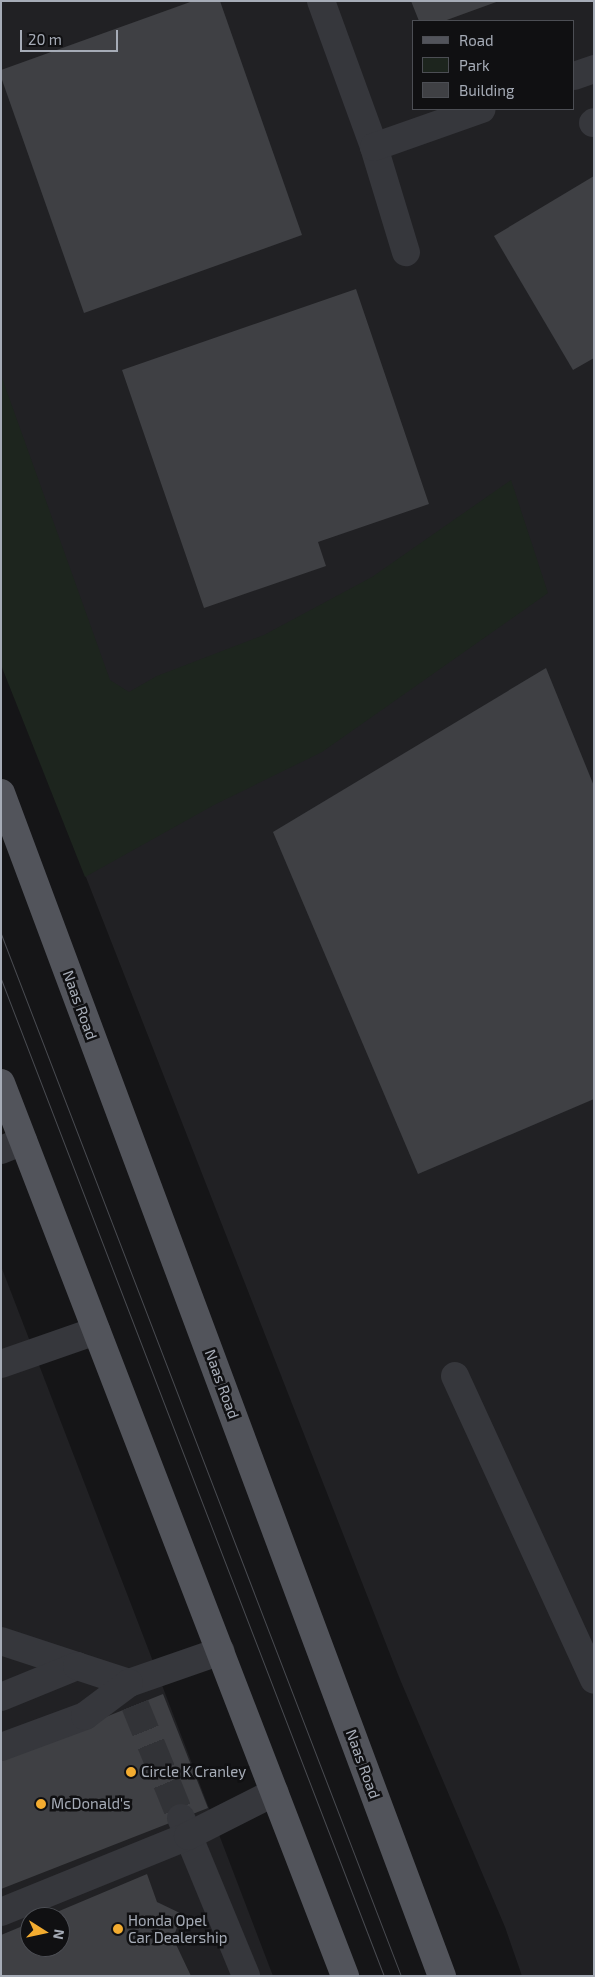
<!DOCTYPE html>
<html>
<head>
<meta charset="utf-8">
<style>
	body { margin:0 }
	#map { position:relative; width:595px; height:1977px; overflow:hidden; background:#151517; font-family:"Exo 2",sans-serif }
	div>[style] { position:absolute }
	[style*='--x'] { left:calc(var(--x)*1px); top:calc(var(--y)*1px); width:calc(var(--w)*1px); rotate:calc(var(--a)*1deg) }
	.built>* { inset:0; background:#212124 }
	.green>* { inset:0; background:#1d251e }
	.building>* { inset:0; background:#3f4044 }
	.minor-tunnel>* { height:28px; margin-top:-14px; transform-origin:0; background:repeating-linear-gradient(90deg,#323337 0 28px,transparent 0 42px) }
	.minor>* { height:28px; margin:-14px; padding:0 14px; transform-origin:14px; border-radius:14px; background:#36373c }
	.major>* { height:28px; margin:-14px; padding:0 14px; transform-origin:14px; border-radius:14px; background:#52545b }
	.tram>* { height:1px; margin:-0.5px; padding:0 0.5px; transform-origin:0.5px; border-radius:0.5px; background:#494b51 }
	.dots>* { width:14px; height:14px; translate:-50% -50%; box-sizing:border-box; border:2px solid #101012; border-radius:50% }
	span { translate:-50% -50%; white-space:nowrap; text-align:center; line-height:1.15; -webkit-text-stroke:5px #101012; paint-order:stroke }
	.street-label { font-size:15px; color:#a6acb7 }
	.poi-label { font-size:15px; color:#a6acb7 }
	.left { translate:0 -50%; text-align:left }
	.frame { position:absolute; inset:0; border:2px solid #a6acb7; pointer-events:none }
	.legend { position:absolute; left:412px; top:20px; width:162px; height:90px; box-sizing:border-box; background:#101012; border:1px solid #4c4e54; margin:0; padding:6px 9px; list-style:none; font-size:15px; color:#a6acb7 }
	.legend li { display:flex; align-items:center; gap:10px; height:25px }
	.legend b { width:25px; border:1px solid #4c4e54 }
	.north { position:absolute; left:20px; top:1907px; width:50px; height:50px; box-sizing:border-box; background:#101012; border:1px solid #4c4e54; border-radius:50%; rotate:100deg; font-size:14px; font-weight:700; line-height:20px; text-align:center; color:#a6acb7 }
	.north::after { content:''; display:block; margin:auto; width:18px; height:22px; background:#f3ac30; clip-path:polygon(50% 0,100% 100%,50% 72%,0 100%) }
	.scale { position:absolute; left:20px; top:30px; width:98px; height:22px; box-sizing:border-box; border:2px solid #a6acb7; border-top:0; padding-left:6px; font-size:15px; line-height:18px; white-space:nowrap; color:#a6acb7; -webkit-text-stroke:4px #101012; paint-order:stroke }
</style>
</head>
<body>
<div id="map">
	<div class="built">
		<div style="clip-path:polygon(evenodd,1px 1px,594px 1px,594px 1976px,522px 1976px,505px 1927px,399px 1677px,1px 660px,1px 1px,414px 21px,574px 21px,574px 109px,414px 109px,414px 21px)"></div>
		<div style="clip-path:polygon(evenodd,1px 1266px,154px 1664px,273px 1976px,1px 1976px,1px 1266px,30px 1917px,60px 1917px,60px 1947px,30px 1947px,30px 1917px)"></div>
	</div>
	<div class="green">
		<div style="clip-path:polygon(1px 375px,110px 680px,129px 692px,157px 676px,264px 635px,372px 577px,511px 480px,548px 593px,322px 752px,214px 805px,85px 877px,1px 665px)"></div>
	</div>
	<div class="building">
		<div style="clip-path:polygon(193px 1px,220px 1px,302px 235px,84px 313px,1px 77px,1px 70px)"></div>
		<div style="clip-path:polygon(411px 1px,499px 1px,444px 21px,419px 21px)"></div>
		<div style="clip-path:polygon(594px 176px,594px 358px,573px 370px,494px 236px)"></div>
		<div style="clip-path:polygon(356px 289px,429px 504px,318px 542px,326px 566px,204px 608px,122px 370px)"></div>
		<div style="clip-path:polygon(546px 668px,594px 786px,594px 1099px,418px 1174px,273px 832px)"></div>
		<div style="clip-path:polygon(163px 1694px,208px 1808px,1px 1889px,1px 1759px)"></div>
		<div style="clip-path:polygon(147px 1874px,157px 1902px,182px 1914px,173px 1938px,191px 1976px,1px 1976px,1px 1935px,30px 1923px,30px 1947px,60px 1947px,60px 1917px,45px 1917px)"></div>
	</div>
	<div class="minor-tunnel">
		<div style="--x:135;--y:1705;--w:122;--a:67.8"></div>
	</div>
	<div class="minor">
		<div style="--x:321;--y:1;--w:155;--a:70"></div>
		<div style="--x:374;--y:147;--w:110;--a:73.1"></div>
		<div style="--x:574;--y:76;--w:21;--a:-19"></div>
		<div style="--x:593;--y:123;--w:1;--a:-45"></div>
		<div style="--x:374;--y:147;--w:114;--a:-19.4"></div>
		<div style="--x:1;--y:1150;--w:24;--a:-22"></div>
		<div style="--x:1;--y:1364;--w:101;--a:-19.2"></div>
		<div style="--x:455;--y:1376;--w:334;--a:65.4"></div>
		<div style="--x:1;--y:1641;--w:80;--a:18.2"></div>
		<div style="--x:1;--y:1697;--w:82;--a:-22.2"></div>
		<div style="--x:77;--y:1666;--w:55;--a:18.1"></div>
		<div style="--x:129;--y:1683;--w:97;--a:-19.2"></div>
		<div style="--x:1;--y:1747;--w:90;--a:-20.3"></div>
		<div style="--x:85;--y:1716;--w:55;--a:-36.9"></div>
		<div style="--x:181;--y:1818;--w:171;--a:67.6"></div>
		<div style="--x:1;--y:1912;--w:202;--a:-22.1"></div>
		<div style="--x:188;--y:1836;--w:97;--a:-26.8"></div>
	</div>
	<div class="major">
		<div style="--x:1;--y:793;--w:1263;--a:69.56"></div>
		<div style="--x:1;--y:1083;--w:957;--a:68.93"></div>
	</div>
	<div class="tram">
		<div style="--x:1;--y:934;--w:1116;--a:69"></div>
		<div style="--x:1;--y:979;--w:1068;--a:68.99"></div>
	</div>
	<div class="dots">
		<div style="left:131px;top:1772px;background:#f3ac30"></div>
		<div style="left:41px;top:1804px;background:#f3ac30"></div>
		<div style="left:118px;top:1929px;background:#f3ac30"></div>
	</div>
	<div class="street-label">
		<span style="left:80px;top:1005px;rotate:70deg">Naas Road</span>
		<span style="left:222px;top:1384px;rotate:70deg">Naas Road</span>
		<span style="left:363px;top:1764px;rotate:70deg">Naas Road</span>
	</div>
	<div class="poi-label">
		<span class="left" style="left:141px;top:1772px">Circle K Cranley</span>
		<span class="left" style="left:51px;top:1804px">McDonald's</span>
		<span class="left" style="left:128px;top:1929px">Honda Opel<br>Car Dealership</span>
	</div>
	<div class="frame"></div>
	<ul class="legend">
	<li><b style="height:6px;background:#52545b"></b>Road</li>
	<li><b style="height:14px;background:#1d251e"></b>Park</li>
	<li><b style="height:14px;background:#3f4044"></b>Building</li>
	</ul>
	<div class="north">N</div>
	<div class="scale">20 m</div>
</div>
</body>
</html>
